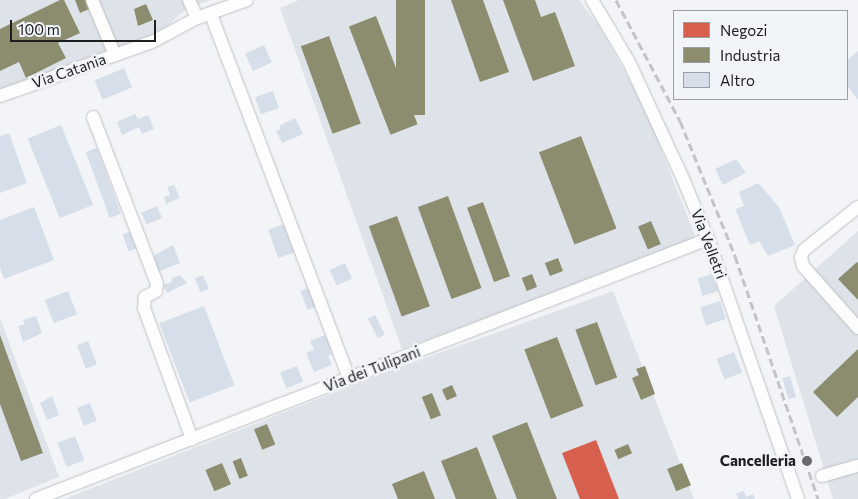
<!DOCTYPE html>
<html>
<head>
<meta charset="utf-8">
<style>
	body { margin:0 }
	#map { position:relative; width:858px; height:499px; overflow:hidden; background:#f2f4f7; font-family:Commissioner,sans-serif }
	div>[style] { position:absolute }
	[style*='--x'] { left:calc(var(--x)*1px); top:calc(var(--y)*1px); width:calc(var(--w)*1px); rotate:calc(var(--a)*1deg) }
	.built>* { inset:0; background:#dee3e9 }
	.shops>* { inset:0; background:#d6604d }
	.industry>* { inset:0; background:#8c8c6e; transform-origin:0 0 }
	.building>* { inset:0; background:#d6dfe9; transform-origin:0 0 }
	.roads { filter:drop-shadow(0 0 1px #c0c1c3) drop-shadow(0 0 1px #c0c1c3) }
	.minor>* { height:12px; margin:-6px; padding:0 6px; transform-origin:6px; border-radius:6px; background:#fdfdfe }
	.rail>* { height:3px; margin-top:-1.5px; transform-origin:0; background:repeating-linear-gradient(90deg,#c4c4c6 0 8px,transparent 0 12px) }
	.dots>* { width:14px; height:14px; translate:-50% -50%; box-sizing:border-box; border:2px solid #f1f4f8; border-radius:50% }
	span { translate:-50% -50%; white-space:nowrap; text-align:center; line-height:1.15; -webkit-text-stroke:5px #f1f4f8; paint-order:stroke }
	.street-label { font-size:15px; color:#1d1e20 }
	.poi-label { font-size:15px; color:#1d1e20; font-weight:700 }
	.right { translate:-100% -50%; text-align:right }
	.legend { position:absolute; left:673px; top:10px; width:175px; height:90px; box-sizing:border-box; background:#f1f4f8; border:1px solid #9c9ea2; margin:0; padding:6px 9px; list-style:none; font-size:15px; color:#1d1e20 }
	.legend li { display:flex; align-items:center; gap:10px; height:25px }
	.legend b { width:25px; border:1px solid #9c9ea2 }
	.scale { position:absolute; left:10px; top:20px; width:146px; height:22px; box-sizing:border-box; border:2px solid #1d1e20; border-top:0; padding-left:6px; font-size:15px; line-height:18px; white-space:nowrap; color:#1d1e20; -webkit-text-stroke:4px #f1f4f8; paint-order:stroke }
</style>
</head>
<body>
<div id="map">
	<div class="built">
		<div style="clip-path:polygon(0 0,212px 0,189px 7px,159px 33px,0 89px)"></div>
		<div style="clip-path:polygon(299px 0,579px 0,601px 29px,645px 108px,697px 241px,402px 349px,280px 8px)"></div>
		<div style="clip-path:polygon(858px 231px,858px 499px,833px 499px,774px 306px)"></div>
		<div style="clip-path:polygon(613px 291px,694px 499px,64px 499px,389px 371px)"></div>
		<div style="clip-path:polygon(0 318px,59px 477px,5px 499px,0 499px)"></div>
	</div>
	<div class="shops">
		<div style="clip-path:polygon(596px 440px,619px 499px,580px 499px,562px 453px)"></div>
	</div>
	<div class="industry">
		<div style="clip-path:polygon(60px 0,64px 0,80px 33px,58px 43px,66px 58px,26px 78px,19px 62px,0 71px,0 29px)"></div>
		<div style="clip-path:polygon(75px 0,88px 0,92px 8px,80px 13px)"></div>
		<div style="left:396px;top:0;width:29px;height:115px"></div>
		<div style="clip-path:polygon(451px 0,483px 0,509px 72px,480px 82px)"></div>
		<div style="clip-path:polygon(503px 0,535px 0,541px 17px,555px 12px,575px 66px,533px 81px)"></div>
		<div style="clip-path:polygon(146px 4px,153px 20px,138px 26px,134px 9px)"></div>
		<div style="left:376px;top:16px;width:116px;height:29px;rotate:69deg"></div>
		<div style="left:329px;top:36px;width:93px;height:30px;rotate:70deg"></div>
		<div style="left:581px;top:136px;width:99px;height:45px;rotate:69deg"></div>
		<div style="left:448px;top:196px;width:98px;height:32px;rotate:70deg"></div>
		<div style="left:483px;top:202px;width:79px;height:17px;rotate:70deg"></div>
		<div style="left:397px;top:216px;width:96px;height:30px;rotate:70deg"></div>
		<div style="left:651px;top:221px;width:25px;height:14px;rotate:67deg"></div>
		<div style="left:558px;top:258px;width:14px;height:14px;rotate:69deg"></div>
		<div style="clip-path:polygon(857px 262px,858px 263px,858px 300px,838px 279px)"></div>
		<div style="left:532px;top:274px;width:14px;height:11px;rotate:69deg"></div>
		<div style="left:597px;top:322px;width:59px;height:23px;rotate:70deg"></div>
		<div style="clip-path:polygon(0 335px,43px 453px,21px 461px,0 404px)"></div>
		<div style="left:557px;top:337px;width:74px;height:35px;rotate:69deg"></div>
		<div style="clip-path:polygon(858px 349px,858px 397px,837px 417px,813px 392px)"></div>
		<div style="clip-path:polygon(645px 366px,655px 394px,641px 400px,632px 378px,639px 375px,636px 369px)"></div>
		<div style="left:452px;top:385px;width:12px;height:11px;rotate:66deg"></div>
		<div style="left:432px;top:393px;width:24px;height:11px;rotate:68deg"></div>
		<div style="clip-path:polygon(527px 422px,557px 499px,517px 499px,492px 436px)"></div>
		<div style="left:267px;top:424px;width:22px;height:14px;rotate:68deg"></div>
		<div style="left:628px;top:444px;width:10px;height:15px;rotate:66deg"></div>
		<div style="clip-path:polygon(477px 447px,497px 499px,456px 499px,441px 461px)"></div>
		<div style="left:241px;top:458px;width:19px;height:9px;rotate:69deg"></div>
		<div style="left:222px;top:463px;width:23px;height:18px;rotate:67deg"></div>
		<div style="left:682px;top:463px;width:24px;height:16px;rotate:68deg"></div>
		<div style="clip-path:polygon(424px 471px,435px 499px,398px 499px,392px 484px)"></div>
	</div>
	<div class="building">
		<div style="left:264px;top:45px;width:19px;height:21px;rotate:65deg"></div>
		<div style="clip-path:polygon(858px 51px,858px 100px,847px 86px,847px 60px)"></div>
		<div style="left:124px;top:68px;width:21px;height:32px;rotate:67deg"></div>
		<div style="left:273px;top:91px;width:18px;height:19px;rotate:71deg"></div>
		<div style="clip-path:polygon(135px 114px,138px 119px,148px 115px,154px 129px,142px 134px,139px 127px,122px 135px,117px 122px)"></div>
		<div style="clip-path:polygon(295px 118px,303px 134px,282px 143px,276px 131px,281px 129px,279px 126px)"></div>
		<div style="left:61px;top:125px;width:86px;height:36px;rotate:68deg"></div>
		<div style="clip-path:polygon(9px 133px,27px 183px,0 193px,0 136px)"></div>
		<div style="left:97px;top:148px;width:70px;height:12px;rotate:70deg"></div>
		<div style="clip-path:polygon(736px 159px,746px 173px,723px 185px,715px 169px)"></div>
		<div style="clip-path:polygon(758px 183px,779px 207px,795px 245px,768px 256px,759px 241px,750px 245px,735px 209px,744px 206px,739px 192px)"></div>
		<div style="clip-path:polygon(174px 185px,180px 198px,166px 204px,164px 197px,170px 195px,167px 187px)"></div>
		<div style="left:157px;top:206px;width:13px;height:17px;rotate:67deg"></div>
		<div style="clip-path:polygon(34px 207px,54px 260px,4px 279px,0 268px,0 220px)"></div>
		<div style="left:284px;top:224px;width:30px;height:17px;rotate:70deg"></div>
		<div style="left:132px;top:231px;width:18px;height:10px;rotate:71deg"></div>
		<div style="clip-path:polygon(173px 245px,180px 263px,157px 272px,151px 257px)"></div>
		<div style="left:345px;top:263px;width:17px;height:17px;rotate:65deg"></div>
		<div style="left:713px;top:274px;width:18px;height:16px;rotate:74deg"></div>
		<div style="clip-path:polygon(180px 275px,187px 283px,167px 293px,163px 285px,172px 282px,171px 279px)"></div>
		<div style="left:203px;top:275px;width:15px;height:9px;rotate:67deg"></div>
		<div style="left:309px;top:288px;width:20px;height:9px;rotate:70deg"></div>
		<div style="left:68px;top:291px;width:25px;height:25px;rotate:69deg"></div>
		<div style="left:720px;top:301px;width:19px;height:21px;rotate:72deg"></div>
		<div style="left:204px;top:306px;width:85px;height:48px;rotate:69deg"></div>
		<div style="left:375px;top:315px;width:22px;height:8px;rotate:63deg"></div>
		<div style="clip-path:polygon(36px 316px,42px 333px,23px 342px,18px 326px,25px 324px,23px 320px)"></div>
		<div style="clip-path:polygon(325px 335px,333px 354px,328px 356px,332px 365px,314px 372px,306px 353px,314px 350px,310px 341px)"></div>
		<div style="left:88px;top:341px;width:25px;height:12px;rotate:69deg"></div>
		<div style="left:734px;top:352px;width:22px;height:19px;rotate:68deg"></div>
		<div style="left:297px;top:366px;width:17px;height:18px;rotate:69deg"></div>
		<div style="left:790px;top:376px;width:22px;height:8px;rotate:74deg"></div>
		<div style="clip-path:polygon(52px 396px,59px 415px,47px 420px,40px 403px)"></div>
		<div style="left:90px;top:403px;width:19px;height:14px;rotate:69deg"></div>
		<div style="left:75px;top:436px;width:26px;height:19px;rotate:69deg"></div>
		<div style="clip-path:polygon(744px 491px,746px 497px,753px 494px,755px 499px,738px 499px,736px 493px)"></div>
	</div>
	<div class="roads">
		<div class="minor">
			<div style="--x:92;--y:0;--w:60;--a:67.3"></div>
			<div style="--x:189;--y:0;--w:20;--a:66"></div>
			<div style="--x:592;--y:0;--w:72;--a:59.2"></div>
			<div style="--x:629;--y:62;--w:129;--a:65.2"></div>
			<div style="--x:683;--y:179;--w:65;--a:67.4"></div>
			<div style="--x:708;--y:239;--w:275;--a:70.9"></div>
			<div style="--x:213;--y:20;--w:383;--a:69.2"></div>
			<div style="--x:0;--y:96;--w:161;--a:-19.6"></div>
			<div style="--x:152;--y:42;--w:51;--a:-28.1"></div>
			<div style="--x:197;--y:18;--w:53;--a:-19.8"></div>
			<div style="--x:93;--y:117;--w:179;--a:69"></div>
			<div style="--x:157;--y:284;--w:7;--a:98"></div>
			<div style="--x:156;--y:291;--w:13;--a:151"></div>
			<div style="--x:145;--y:297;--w:11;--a:95"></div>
			<div style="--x:144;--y:308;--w:140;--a:69.9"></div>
			<div style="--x:858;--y:207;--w:69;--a:141.5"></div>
			<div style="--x:804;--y:250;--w:8;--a:113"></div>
			<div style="--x:801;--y:257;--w:9;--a:77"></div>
			<div style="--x:803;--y:266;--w:83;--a:48.4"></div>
			<div style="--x:822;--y:476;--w:37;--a:-16"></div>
			<div style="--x:36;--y:499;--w:721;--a:-21.15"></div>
		</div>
	</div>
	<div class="rail">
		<div style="--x:616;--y:0;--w:137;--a:62.1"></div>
		<div style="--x:680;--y:121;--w:146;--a:67.8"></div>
		<div style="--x:735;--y:256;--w:257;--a:71.1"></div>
	</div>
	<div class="dots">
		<div style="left:807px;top:461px;background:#68696b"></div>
	</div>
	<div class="street-label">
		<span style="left:69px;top:71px;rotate:-19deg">Via Catania</span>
		<span style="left:709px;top:244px;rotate:69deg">Via Velletri</span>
		<span style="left:372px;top:369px;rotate:-21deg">Via dei Tulipani</span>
	</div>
	<div class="poi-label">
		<span class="right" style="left:796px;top:461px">Cancelleria</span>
	</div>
	<ul class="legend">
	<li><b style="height:14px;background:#d6604d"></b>Negozi</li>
	<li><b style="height:14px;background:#8c8c6e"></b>Industria</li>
	<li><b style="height:14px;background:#d6dfe9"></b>Altro</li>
	</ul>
	<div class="scale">100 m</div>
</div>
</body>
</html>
